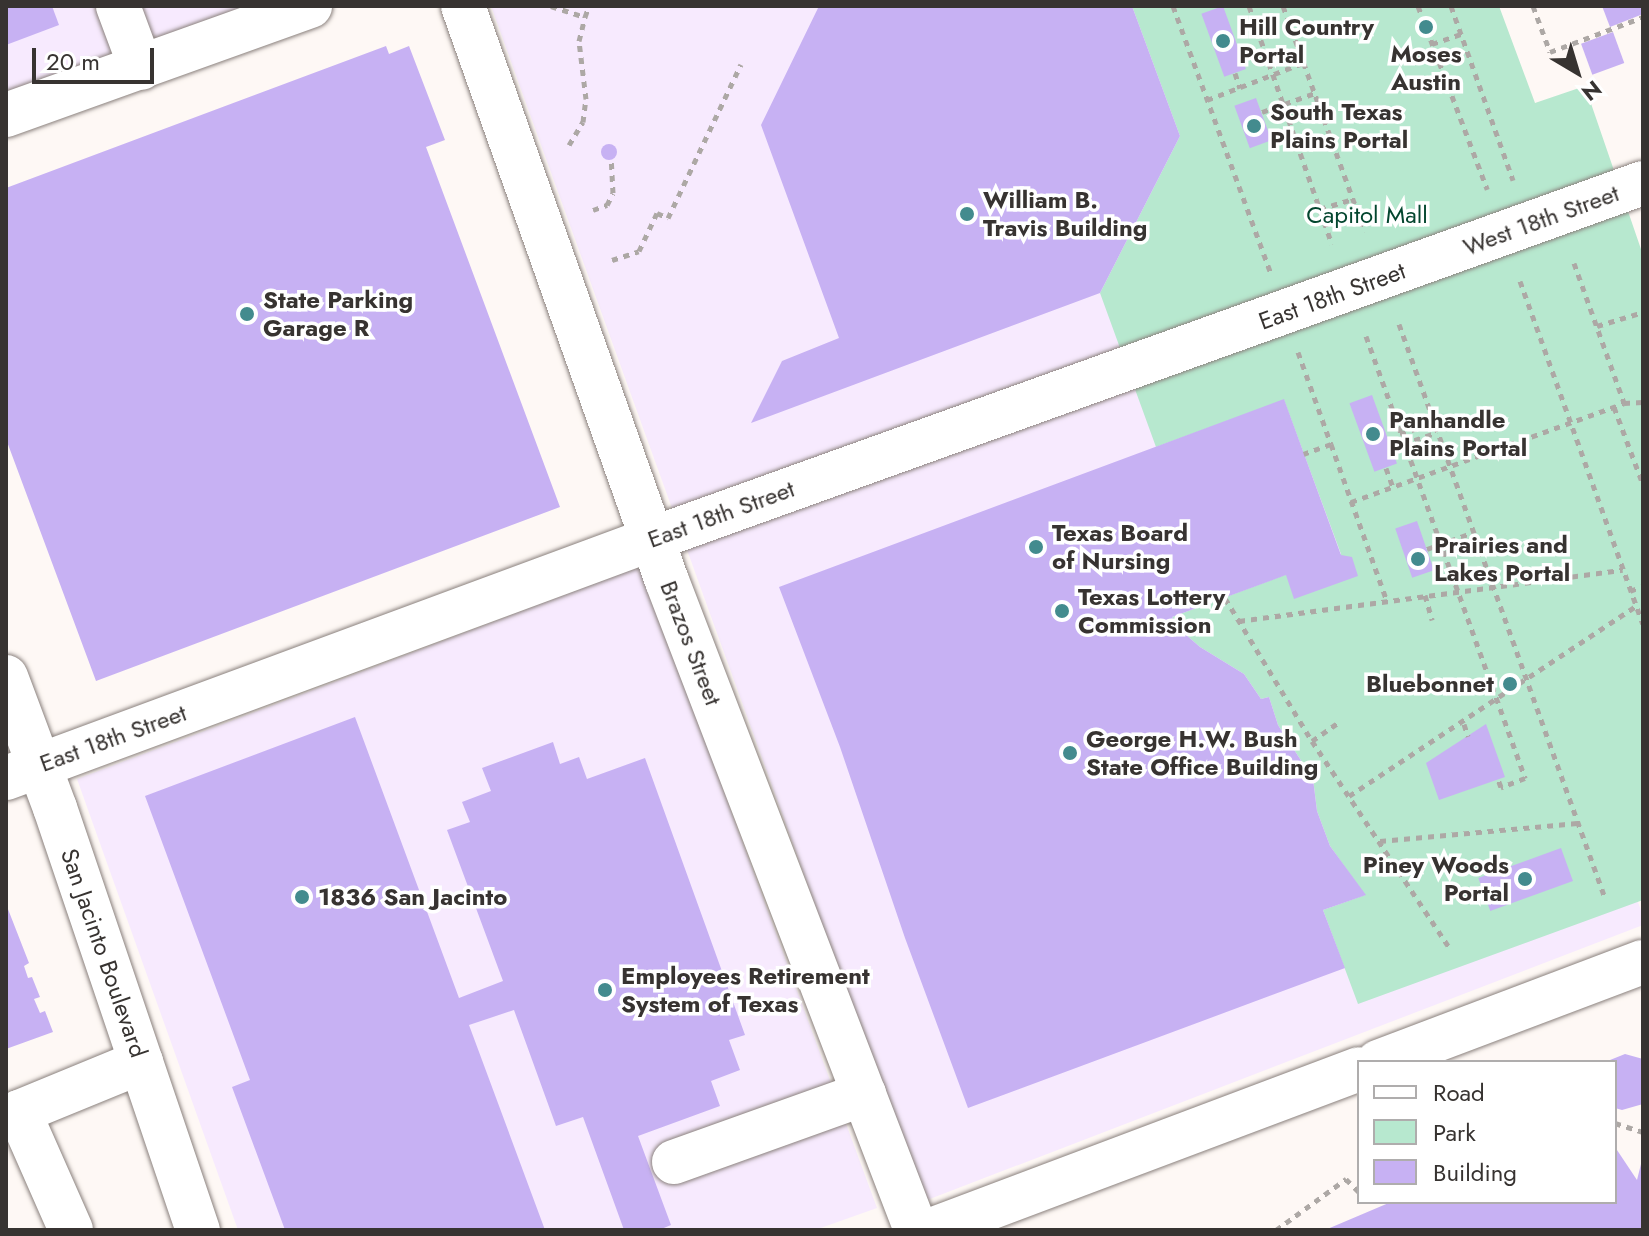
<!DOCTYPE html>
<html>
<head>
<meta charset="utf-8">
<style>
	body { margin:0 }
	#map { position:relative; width:1649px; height:1236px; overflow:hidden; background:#fef8f5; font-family:Jost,sans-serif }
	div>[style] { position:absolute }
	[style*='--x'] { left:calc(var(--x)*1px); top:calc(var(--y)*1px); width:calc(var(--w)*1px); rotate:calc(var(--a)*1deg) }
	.commercial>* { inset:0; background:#f7eafe }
	.green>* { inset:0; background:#b7e8cf }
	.building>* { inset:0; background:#c7b1f3; transform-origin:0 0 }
	.round { border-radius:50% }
	.path>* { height:5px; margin-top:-2.5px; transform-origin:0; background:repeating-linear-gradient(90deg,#ada8a5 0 6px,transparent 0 12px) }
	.roads { filter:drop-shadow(0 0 2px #8a817d) drop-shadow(0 0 2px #8a817d) }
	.minor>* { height:44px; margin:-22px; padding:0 22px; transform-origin:22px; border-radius:22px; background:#fff }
	.major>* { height:44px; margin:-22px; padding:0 22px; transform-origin:22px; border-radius:22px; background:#fff }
	.dots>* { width:22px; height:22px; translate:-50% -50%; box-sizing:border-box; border:4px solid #fff; border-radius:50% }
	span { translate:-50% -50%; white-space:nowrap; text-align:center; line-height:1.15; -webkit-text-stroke:7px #fff; paint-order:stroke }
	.poi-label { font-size:24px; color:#373331; font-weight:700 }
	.left { translate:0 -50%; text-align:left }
	.right { translate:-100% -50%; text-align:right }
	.park-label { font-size:24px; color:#04462f }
	.street-label { font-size:24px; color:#373331 }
	.frame { position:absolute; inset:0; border:8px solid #373331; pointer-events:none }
	.legend { position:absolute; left:1357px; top:1060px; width:260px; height:144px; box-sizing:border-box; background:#fff; border:2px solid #afadad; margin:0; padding:10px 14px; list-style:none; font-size:24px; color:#373331 }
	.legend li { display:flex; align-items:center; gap:16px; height:40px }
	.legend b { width:40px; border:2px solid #afadad }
	.north { position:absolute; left:1537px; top:32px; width:80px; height:80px; -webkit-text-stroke:6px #fff; paint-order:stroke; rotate:142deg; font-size:22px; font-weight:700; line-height:32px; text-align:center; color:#373331 }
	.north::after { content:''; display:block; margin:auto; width:28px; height:36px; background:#373331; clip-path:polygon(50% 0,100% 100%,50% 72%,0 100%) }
	.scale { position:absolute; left:32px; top:48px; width:122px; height:36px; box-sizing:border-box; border:4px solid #373331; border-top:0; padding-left:10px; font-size:24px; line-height:28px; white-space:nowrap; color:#373331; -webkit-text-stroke:6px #fff; paint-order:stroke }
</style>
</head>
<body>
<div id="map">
	<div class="commercial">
		<div style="clip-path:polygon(6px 6px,258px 6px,6px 99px)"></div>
		<div style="clip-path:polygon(491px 6px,1316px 6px,1643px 916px,1643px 925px,922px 1202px)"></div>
		<div style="clip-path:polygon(641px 566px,877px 1208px,815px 1230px,238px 1230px,77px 779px)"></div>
	</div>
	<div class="green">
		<div style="clip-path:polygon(1132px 6px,1499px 6px,1535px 103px,1585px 86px,1643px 255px,1643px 900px,1358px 1004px,1323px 910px,1365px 895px,1330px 846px,1317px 811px,1313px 779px,1278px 725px,1269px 697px,1261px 699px,1244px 674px,1200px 647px,1178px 628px,1172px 617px,1341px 554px,1284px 400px,1156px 447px,1100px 293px,1180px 136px)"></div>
	</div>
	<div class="building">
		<div style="clip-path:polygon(6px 6px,52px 6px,59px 25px,6px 45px)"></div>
		<div style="clip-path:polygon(819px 6px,1132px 6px,1180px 136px,1100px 293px,751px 423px,782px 361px,839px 338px,761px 125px)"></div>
		<div style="left:1223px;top:6px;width:67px;height:23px;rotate:70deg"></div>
		<div style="clip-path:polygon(1602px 6px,1643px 6px,1643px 14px,1610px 27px)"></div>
		<div style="left:1613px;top:32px;width:33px;height:34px;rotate:70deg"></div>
		<div style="clip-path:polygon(386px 46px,389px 54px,409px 46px,445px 140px,426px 147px,560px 507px,96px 681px,6px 439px,6px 188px)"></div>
		<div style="left:1256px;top:98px;width:45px;height:23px;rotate:70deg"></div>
		<div class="round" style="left:601px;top:144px;width:16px;height:16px"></div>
		<div style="left:1372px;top:395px;width:73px;height:24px;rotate:70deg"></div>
		<div style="clip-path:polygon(1284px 399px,1341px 555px,1352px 557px,1358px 576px,1294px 599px,1286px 575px,1172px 617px,1178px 628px,1200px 647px,1244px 674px,1261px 699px,1269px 697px,1278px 725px,1313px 779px,1317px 811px,1330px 846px,1366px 895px,1323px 910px,1345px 968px,968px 1108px,905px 938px,840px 747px,779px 587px)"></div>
		<div style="left:1417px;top:521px;width:52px;height:23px;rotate:71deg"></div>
		<div style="clip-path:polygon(355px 717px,459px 998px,503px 981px,447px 830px,470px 822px,462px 802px,491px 791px,482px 768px,553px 742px,560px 764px,579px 757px,587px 779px,645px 758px,745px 1035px,729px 1040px,740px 1070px,711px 1081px,720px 1106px,638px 1136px,671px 1225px,659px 1230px,624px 1230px,583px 1117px,556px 1126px,514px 1010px,469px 1025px,545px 1230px,285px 1230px,232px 1087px,250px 1080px,145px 796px)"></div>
		<div style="clip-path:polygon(1486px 724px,1505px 777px,1439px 800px,1426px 763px)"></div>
		<div style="left:1561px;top:848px;width:35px;height:88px;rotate:70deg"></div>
		<div style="clip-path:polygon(6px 904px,29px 963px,24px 966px,28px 978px,32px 977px,40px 997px,34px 999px,40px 1013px,45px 1011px,53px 1032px,6px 1049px)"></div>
		<div style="clip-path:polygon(1625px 1054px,1643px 1059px,1643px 1104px,1622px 1110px,1615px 1108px,1615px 1062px,1605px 1062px)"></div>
		<div style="clip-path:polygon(1615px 1147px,1637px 1180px,1643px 1156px,1643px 1230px,1325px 1230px,1391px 1202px,1615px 1202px)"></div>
	</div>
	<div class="path">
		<div style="--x:551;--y:6;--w:36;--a:18"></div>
		<div style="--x:585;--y:17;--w:12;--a:-70"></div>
		<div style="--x:1173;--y:6;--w:285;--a:69.9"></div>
		<div style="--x:1249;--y:6;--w:252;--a:70.8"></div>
		<div style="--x:1283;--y:6;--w:240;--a:70.1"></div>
		<div style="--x:1418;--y:6;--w:196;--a:69.3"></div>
		<div style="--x:1451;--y:6;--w:185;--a:70.4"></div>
		<div style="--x:1533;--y:6;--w:49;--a:69.7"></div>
		<div style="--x:1550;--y:52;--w:99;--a:-20.6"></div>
		<div style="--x:1432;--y:44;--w:31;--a:-19"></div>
		<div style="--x:1235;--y:73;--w:16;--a:72"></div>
		<div style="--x:1207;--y:100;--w:103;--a:-21.1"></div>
		<div style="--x:1262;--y:112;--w:56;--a:-19.7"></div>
		<div style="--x:569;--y:145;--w:27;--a:-59"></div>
		<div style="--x:583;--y:122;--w:23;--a:-83"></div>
		<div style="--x:586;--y:99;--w:58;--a:-96.9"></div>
		<div style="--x:579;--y:41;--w:25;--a:-76"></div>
		<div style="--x:1320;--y:209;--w:34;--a:-17"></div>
		<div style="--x:593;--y:210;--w:15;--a:-20"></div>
		<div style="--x:607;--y:205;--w:13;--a:-63"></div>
		<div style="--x:613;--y:193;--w:34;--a:-93"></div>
		<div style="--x:612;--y:260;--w:28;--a:-18"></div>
		<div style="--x:639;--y:251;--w:42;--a:-64.7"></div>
		<div style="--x:657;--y:213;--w:12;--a:24"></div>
		<div style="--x:668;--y:218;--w:170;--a:-64.6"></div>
		<div style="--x:1574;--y:263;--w:149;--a:70.3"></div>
		<div style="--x:1520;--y:281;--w:364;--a:70.3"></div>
		<div style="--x:1399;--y:324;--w:607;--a:70.25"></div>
		<div style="--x:1597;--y:326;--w:48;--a:-16.9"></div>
		<div style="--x:1366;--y:336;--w:470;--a:70.2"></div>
		<div style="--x:1525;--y:778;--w:26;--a:159"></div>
		<div style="--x:1501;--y:787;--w:9;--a:-111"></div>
		<div style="--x:1298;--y:352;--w:98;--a:70.3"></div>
		<div style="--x:1331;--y:444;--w:29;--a:160"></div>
		<div style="--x:1614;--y:407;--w:82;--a:69.4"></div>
		<div style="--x:1400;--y:434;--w:36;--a:-19"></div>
		<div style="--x:1331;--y:444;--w:167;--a:70.4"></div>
		<div style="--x:1403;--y:444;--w:36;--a:-19"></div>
		<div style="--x:1386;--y:468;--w:20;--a:70"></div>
		<div style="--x:1351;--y:502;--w:290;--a:-19.9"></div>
		<div style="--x:1624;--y:403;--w:19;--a:-3"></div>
		<div style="--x:1427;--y:549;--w:50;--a:-19.9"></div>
		<div style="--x:1630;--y:591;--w:14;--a:-21"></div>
		<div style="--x:1425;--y:595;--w:26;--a:74"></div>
		<div style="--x:1225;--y:598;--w:167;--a:58.7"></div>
		<div style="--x:1312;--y:741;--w:250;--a:56.4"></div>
		<div style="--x:1239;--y:621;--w:387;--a:-7.6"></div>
		<div style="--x:1464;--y:724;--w:13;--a:72"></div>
		<div style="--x:1312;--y:741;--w:32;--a:-35"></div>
		<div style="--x:1349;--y:796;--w:344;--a:-33.5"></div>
		<div style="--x:1380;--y:841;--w:198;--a:-5.2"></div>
		<div style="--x:1615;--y:1123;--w:29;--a:18"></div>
		<div style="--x:1276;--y:1230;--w:87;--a:-36.1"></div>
		<div style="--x:1346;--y:1179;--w:18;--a:45"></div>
	</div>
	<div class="roads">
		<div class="minor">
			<div style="--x:118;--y:6;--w:66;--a:69.6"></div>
			<div style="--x:463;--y:6;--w:610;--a:70.47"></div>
			<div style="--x:667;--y:581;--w:695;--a:69.01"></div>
			<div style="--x:6;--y:115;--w:323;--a:-19.7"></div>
			<div style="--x:6;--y:778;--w:689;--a:-20.3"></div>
			<div style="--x:652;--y:539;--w:1053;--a:-19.76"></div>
			<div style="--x:674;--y:1162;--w:202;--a:-19.7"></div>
			<div style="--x:71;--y:1230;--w:129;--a:-113.8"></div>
			<div style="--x:19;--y:1112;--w:132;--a:-22.3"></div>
		</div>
		<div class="major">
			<div style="--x:6;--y:677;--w:140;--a:69.5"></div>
			<div style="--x:55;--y:808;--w:446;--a:71.3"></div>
			<div style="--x:1378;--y:1062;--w:283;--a:-20.7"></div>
			<div style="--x:931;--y:1230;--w:457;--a:-20.6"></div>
		</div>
	</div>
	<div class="dots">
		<div style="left:1426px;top:27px;background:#438b8e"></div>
		<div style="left:1223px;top:41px;background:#438b8e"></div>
		<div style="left:1254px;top:126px;background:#438b8e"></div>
		<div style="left:967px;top:214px;background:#438b8e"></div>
		<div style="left:247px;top:314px;background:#438b8e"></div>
		<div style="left:1373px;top:434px;background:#438b8e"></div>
		<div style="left:1036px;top:547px;background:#438b8e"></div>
		<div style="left:1418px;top:559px;background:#438b8e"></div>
		<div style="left:1062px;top:611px;background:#438b8e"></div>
		<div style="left:1510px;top:684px;background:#438b8e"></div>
		<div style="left:1070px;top:753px;background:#438b8e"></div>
		<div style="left:1525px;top:879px;background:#438b8e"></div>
		<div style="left:302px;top:897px;background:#438b8e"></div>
		<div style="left:605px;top:990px;background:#438b8e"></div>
	</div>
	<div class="poi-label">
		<span class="left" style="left:1239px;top:41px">Hill Country<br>Portal</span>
		<span style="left:1426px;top:68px">Moses<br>Austin</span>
		<span class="left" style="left:1270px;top:126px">South Texas<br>Plains Portal</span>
		<span class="left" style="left:983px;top:214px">William B.<br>Travis Building</span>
		<span class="left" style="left:263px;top:314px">State Parking<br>Garage R</span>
		<span class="left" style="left:1389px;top:434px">Panhandle<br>Plains Portal</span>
		<span class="left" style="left:1052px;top:547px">Texas Board<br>of Nursing</span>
		<span class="left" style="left:1434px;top:559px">Prairies and<br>Lakes Portal</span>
		<span class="left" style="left:1078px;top:611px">Texas Lottery<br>Commission</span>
		<span class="right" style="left:1494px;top:684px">Bluebonnet</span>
		<span class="left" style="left:1086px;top:753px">George H.W. Bush<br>State Office Building</span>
		<span class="right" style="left:1509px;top:879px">Piney Woods<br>Portal</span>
		<span class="left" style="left:318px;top:897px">1836 San Jacinto</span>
		<span class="left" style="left:621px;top:990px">Employees Retirement<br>System of Texas</span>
	</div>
	<div class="park-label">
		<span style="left:1367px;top:215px">Capitol Mall</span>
	</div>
	<div class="street-label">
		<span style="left:1541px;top:220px;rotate:-20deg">West 18th Street</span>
		<span style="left:1332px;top:296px;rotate:-20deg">East 18th Street</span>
		<span style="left:721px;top:514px;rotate:-20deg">East 18th Street</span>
		<span style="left:691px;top:643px;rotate:69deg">Brazos Street</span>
		<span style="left:113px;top:738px;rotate:-20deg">East 18th Street</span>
		<span style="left:104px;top:953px;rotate:71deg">San Jacinto Boulevard</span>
	</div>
	<div class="frame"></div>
	<ul class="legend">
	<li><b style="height:10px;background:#fff"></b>Road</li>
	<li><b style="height:22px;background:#b7e8cf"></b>Park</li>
	<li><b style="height:22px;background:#c7b1f3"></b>Building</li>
	</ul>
	<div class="north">N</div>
	<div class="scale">20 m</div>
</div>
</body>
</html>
